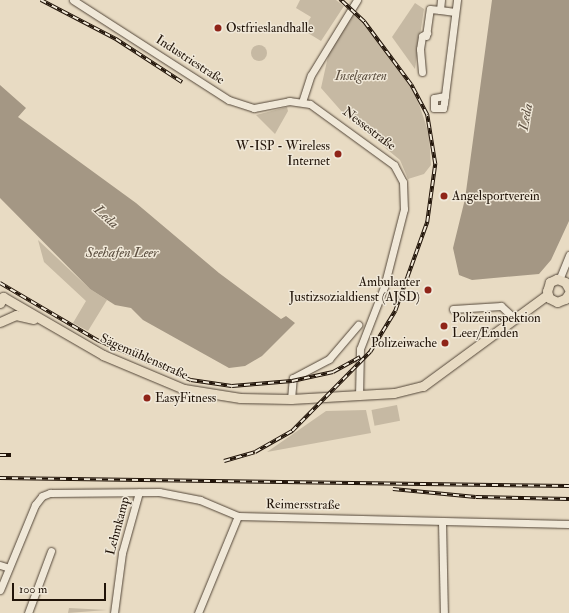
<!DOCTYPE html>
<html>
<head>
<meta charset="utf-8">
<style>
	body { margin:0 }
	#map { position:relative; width:569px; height:613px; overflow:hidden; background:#e8dbc3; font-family:"IM FELL Double Pica",serif }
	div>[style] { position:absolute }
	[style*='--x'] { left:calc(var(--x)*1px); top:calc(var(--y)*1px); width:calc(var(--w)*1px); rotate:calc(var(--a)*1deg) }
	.green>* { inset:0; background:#c6b9a3; transform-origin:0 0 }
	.round { border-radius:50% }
	.water>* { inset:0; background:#a49784 }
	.roads { filter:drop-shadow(0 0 1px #534638) drop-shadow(0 0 1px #534638) }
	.minor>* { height:7px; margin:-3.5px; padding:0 3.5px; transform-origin:3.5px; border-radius:3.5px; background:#f0e8d8 }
	.major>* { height:9px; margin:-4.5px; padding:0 4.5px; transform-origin:4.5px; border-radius:4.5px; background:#e8dbc3 }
	.rail>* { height:3.5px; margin-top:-1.75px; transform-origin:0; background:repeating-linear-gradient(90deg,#f0e8d8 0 6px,#211409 0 12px); box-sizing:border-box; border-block:1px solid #211409 }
	.dots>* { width:11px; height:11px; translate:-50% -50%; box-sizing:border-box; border:2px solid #f0e8d8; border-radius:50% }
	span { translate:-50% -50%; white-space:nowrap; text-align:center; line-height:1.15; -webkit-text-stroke:3px #f0e8d8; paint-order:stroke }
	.poi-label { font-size:13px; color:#211409 }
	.left { translate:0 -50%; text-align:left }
	.right { translate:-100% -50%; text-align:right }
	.street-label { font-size:13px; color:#211409 }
	.park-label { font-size:13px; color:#5b4e3f; font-style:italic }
	.water-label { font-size:14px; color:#5c4f40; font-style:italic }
	.scale { position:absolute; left:12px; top:583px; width:94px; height:18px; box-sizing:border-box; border:2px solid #211409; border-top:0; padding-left:5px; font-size:12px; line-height:14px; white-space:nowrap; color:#211409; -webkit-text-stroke:3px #f0e8d8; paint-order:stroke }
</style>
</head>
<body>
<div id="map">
	<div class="green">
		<div style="clip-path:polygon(300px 0,336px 0,344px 6px,321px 41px,303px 30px,311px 17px,296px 8px)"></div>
		<div style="clip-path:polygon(415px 3px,424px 9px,415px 69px,392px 37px)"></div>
		<div style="clip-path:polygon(353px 13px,373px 30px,414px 89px,429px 134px,431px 165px,424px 174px,408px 179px,400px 160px,343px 113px,321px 88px,329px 52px)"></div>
		<div class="round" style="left:251px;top:45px;width:16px;height:16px"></div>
		<div style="clip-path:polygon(287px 107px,288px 111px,275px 134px,256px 115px)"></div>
		<div style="clip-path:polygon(38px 240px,90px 289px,107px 300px,88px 331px,73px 323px,86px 301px,44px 262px)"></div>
		<div style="left:397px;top:405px;width:16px;height:26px;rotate:79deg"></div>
		<div style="clip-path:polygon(366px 410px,371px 433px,267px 452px,326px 411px)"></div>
		<div style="clip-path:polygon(69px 608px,107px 610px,68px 613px)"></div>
	</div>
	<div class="water">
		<div style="clip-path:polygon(492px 0,569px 0,569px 221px,551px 260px,539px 274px,472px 280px,459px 275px,453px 248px,465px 199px)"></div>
		<div style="clip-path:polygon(0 85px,26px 108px,18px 117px,136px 203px,219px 273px,281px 319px,286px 316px,295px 323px,262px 356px,245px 366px,229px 368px,143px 320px,131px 308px,115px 305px,90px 289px,0 198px)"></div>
	</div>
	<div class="roads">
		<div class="minor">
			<div style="--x:73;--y:0;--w:185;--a:32.7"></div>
			<div style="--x:229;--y:100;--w:26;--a:18"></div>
			<div style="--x:254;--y:108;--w:36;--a:-11"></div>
			<div style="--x:289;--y:101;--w:21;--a:8"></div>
			<div style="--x:310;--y:104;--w:104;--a:36"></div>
			<div style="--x:394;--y:165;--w:19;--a:62"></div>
			<div style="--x:403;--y:182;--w:27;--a:88"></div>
			<div style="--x:404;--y:209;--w:81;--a:104.4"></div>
			<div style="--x:384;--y:287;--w:66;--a:111.2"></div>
			<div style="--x:360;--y:349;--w:46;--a:91.2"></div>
			<div style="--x:441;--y:0;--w:10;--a:96"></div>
			<div style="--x:440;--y:10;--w:15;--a:8"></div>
			<div style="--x:426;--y:36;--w:27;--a:-82"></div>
			<div style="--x:430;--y:9;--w:10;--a:6"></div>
			<div style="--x:422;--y:72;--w:23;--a:-95"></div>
			<div style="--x:420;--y:49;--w:13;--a:-81"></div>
			<div style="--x:422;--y:36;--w:6;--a:-31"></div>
			<div style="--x:445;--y:96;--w:11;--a:170"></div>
			<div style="--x:434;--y:98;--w:10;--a:90"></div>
			<div style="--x:434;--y:108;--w:9;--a:0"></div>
			<div style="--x:443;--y:108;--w:5;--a:-79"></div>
			<div style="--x:444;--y:103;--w:104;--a:-82.8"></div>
			<div style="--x:302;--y:102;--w:28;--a:-72"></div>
			<div style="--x:311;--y:75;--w:88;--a:-58.5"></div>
			<div style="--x:559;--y:280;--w:27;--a:-68"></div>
			<div style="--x:453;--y:309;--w:48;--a:-3.6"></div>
			<div style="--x:501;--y:306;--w:16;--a:43"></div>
			<div style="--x:291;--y:399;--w:21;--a:-85"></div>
			<div style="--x:293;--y:378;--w:41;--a:-27.8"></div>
			<div style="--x:329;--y:359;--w:45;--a:-49.5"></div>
			<div style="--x:442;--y:521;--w:92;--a:88.8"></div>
			<div style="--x:0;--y:565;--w:9;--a:18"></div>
			<div style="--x:0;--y:590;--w:92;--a:-67.6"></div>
			<div style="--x:35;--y:505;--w:11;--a:-52"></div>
			<div style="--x:42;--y:496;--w:9;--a:-21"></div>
			<div style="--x:50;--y:493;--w:109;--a:-0.5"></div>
			<div style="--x:159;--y:492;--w:42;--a:11"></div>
			<div style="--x:200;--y:500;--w:41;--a:22.8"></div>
			<div style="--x:238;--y:516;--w:331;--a:1.4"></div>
			<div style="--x:28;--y:613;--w:66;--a:-69.6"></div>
			<div style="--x:114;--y:613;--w:61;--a:-82.4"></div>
			<div style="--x:122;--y:553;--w:63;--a:-74.4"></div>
			<div style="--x:198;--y:613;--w:105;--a:-67.6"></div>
		</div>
		<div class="major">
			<div style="--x:569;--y:289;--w:8;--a:-120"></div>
			<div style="--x:565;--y:282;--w:9;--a:-159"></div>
			<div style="--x:557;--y:279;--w:8;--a:157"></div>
			<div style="--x:550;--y:282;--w:9;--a:108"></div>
			<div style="--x:547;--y:291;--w:7;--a:74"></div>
			<div style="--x:549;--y:298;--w:9;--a:27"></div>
			<div style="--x:557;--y:302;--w:9;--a:-21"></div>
			<div style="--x:565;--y:299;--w:7;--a:-56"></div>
			<div style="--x:0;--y:303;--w:7;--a:-63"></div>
			<div style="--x:3;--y:297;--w:116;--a:30.1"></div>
			<div style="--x:103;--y:355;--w:88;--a:22.8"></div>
			<div style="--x:184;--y:389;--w:57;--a:9.1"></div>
			<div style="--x:240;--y:398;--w:51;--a:1.1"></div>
			<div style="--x:291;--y:399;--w:103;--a:-3.3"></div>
			<div style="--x:394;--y:393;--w:30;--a:-14"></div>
			<div style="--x:423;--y:386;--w:154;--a:-36.3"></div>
			<div style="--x:0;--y:322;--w:17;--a:-24"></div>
			<div style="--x:16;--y:315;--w:18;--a:13"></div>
		</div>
	</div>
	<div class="rail">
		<div style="--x:41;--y:0;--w:85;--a:27.5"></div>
		<div style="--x:116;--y:39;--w:79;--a:33.1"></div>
		<div style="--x:0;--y:283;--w:113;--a:30.4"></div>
		<div style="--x:97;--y:340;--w:102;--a:23.1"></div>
		<div style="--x:191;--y:380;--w:41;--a:8.3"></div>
		<div style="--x:232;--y:386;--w:60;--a:-4.8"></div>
		<div style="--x:292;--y:381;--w:42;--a:-12.4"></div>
		<div style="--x:333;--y:372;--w:31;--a:-29"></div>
		<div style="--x:0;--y:455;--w:11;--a:0"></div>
		<div style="--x:224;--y:461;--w:32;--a:-16"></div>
		<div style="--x:255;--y:452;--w:43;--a:-29.6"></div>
		<div style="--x:292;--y:431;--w:111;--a:-45.4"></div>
		<div style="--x:370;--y:352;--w:48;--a:-58.6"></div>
		<div style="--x:395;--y:311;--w:95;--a:-70.2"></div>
		<div style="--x:427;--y:222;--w:59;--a:-82.1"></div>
		<div style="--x:435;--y:164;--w:50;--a:-99.3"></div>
		<div style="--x:427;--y:115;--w:34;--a:-118"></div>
		<div style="--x:411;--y:85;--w:79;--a:-126.7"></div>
		<div style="--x:364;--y:22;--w:33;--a:-137"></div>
		<div style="--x:0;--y:478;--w:569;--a:0.81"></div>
		<div style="--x:393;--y:489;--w:83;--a:5.5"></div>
		<div style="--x:476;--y:497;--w:93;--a:1.2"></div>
	</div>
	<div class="dots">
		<div style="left:218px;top:28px;background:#8f2418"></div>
		<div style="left:338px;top:154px;background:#8f2418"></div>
		<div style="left:444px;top:196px;background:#8f2418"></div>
		<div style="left:428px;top:290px;background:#8f2418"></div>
		<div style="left:444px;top:326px;background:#8f2418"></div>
		<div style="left:445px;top:343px;background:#8f2418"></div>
		<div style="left:147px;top:398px;background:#8f2418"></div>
	</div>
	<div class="poi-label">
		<span class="left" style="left:226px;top:28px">Ostfrieslandhalle</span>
		<span class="right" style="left:330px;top:154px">W-ISP - Wireless<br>Internet</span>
		<span class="left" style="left:452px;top:196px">Angelsportverein</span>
		<span class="right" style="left:420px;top:290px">Ambulanter<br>Justizsozialdienst (AJSD)</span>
		<span class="left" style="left:452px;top:326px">Polizeiinspektion<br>Leer/Emden</span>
		<span class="right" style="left:437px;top:343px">Polizeiwache</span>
		<span class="left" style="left:155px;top:398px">EasyFitness</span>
	</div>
	<div class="street-label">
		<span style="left:190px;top:60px;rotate:33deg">Industriestraße</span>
		<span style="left:369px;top:129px;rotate:37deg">Nessestraße</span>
		<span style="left:144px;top:357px;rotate:24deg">Sägemühlenstraße</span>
		<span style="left:303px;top:505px;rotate:1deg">Reimersstraße</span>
		<span style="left:118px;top:526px;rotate:-75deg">Lehmkamp</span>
	</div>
	<div class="park-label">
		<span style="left:361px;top:76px">Inselgarten</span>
	</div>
	<div class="water-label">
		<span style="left:526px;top:117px;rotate:-80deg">Leda</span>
		<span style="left:106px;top:217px;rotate:42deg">Leda</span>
		<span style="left:122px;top:253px">Seehafen Leer</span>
	</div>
	<div class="scale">100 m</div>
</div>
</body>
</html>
